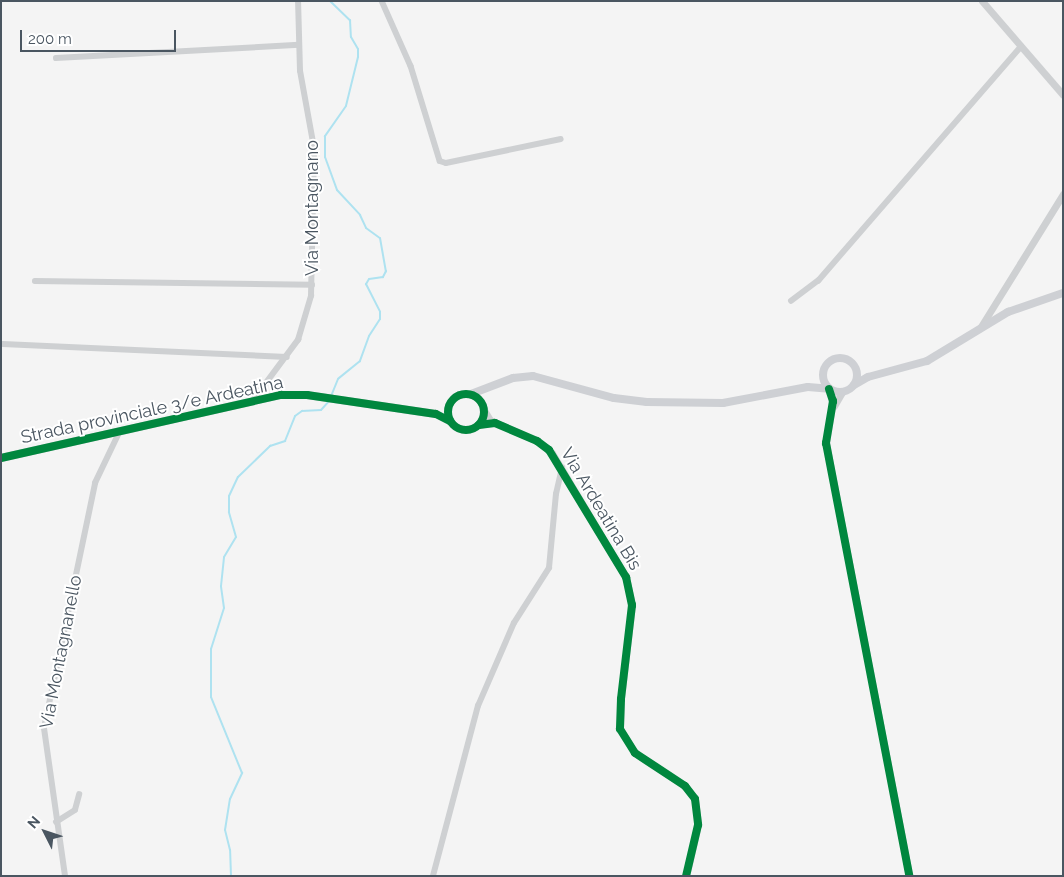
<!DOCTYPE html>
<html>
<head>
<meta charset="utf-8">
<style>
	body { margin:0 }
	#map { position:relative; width:1064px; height:877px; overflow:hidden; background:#f4f4f4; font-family:Raleway,sans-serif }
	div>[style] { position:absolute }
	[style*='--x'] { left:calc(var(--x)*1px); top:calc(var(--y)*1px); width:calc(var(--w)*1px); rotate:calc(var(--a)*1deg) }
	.stream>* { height:2px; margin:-1px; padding:0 1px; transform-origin:1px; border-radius:1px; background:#aee2f0 }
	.minor>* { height:5.5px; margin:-2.75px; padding:0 2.75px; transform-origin:2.75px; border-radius:2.75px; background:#ced0d2 }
	.tertiary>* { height:7px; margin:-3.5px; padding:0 3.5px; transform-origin:3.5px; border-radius:3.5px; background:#ced0d2 }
	.secondary>* { height:8px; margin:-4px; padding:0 4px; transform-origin:4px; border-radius:4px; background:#ced0d4 }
	.secondary>.ring { margin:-4px; padding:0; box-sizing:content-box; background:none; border:8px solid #ced0d4; border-radius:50% }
	.cycleway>* { height:8px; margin:-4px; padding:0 4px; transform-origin:4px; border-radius:4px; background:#00873e }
	.cycleway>.ring { margin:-4px; padding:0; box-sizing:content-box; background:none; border:8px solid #00873e; border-radius:50% }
	span { translate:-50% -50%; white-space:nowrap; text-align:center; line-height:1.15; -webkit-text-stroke:4px #fff; paint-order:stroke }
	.street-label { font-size:18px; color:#4a5661 }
	.frame { position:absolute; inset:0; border:2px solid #4a5661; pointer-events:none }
	.north { position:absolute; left:20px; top:807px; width:50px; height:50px; -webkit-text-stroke:4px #fff; paint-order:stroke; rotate:311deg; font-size:14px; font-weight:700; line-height:20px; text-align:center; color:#4a5661 }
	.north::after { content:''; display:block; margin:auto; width:18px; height:22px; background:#4a5661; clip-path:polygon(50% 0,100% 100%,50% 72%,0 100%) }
	.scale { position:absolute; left:20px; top:30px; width:156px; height:22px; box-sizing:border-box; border:2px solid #4a5661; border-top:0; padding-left:6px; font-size:15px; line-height:18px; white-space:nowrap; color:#4a5661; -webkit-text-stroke:4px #fff; paint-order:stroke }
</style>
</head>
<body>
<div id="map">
	<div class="stream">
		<div style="--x:330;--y:1;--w:28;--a:44"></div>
		<div style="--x:350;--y:20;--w:17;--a:87"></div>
		<div style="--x:351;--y:37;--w:14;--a:60"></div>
		<div style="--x:358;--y:49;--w:8;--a:90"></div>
		<div style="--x:358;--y:57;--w:50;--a:103.8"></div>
		<div style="--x:346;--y:106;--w:37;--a:125"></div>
		<div style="--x:325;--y:136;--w:21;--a:90"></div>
		<div style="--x:325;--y:157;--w:35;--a:70"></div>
		<div style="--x:337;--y:190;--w:34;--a:47"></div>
		<div style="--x:360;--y:215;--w:14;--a:65"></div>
		<div style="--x:366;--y:228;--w:17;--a:36"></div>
		<div style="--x:380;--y:238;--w:34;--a:80"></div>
		<div style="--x:386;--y:271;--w:7;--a:117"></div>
		<div style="--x:383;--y:277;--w:14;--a:172"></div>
		<div style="--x:369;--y:279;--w:6;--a:121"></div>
		<div style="--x:366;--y:284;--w:31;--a:63"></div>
		<div style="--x:380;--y:312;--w:7;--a:90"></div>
		<div style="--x:380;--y:319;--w:20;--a:123"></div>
		<div style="--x:369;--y:336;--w:27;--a:110"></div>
		<div style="--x:360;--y:361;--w:28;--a:141"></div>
		<div style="--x:338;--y:379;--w:18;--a:112"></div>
		<div style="--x:231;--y:876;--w:26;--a:-92"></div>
		<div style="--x:230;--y:850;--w:21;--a:-104"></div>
		<div style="--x:225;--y:830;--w:31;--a:-81"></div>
		<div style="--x:230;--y:799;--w:29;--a:-65"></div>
		<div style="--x:242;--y:773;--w:82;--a:-112.2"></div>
		<div style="--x:211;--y:697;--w:48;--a:-90"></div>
		<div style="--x:211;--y:649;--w:43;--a:-72.4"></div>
		<div style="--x:224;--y:608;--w:22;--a:-98"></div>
		<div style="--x:221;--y:586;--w:29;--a:-84"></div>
		<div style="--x:224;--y:557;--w:23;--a:-59"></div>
		<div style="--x:236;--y:537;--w:26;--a:-106"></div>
		<div style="--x:229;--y:512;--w:16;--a:-90"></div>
		<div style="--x:229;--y:496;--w:21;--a:-65"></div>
		<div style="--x:238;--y:477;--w:45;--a:-44.1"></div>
		<div style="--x:270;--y:446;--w:16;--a:-18"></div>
		<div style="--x:285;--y:441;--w:27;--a:-68"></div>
		<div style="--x:295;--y:416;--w:9;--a:-36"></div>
		<div style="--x:302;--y:411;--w:19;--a:-3"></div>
		<div style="--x:321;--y:410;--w:13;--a:-48"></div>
	</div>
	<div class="minor">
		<div style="--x:382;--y:1;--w:71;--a:66"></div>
		<div style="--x:411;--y:66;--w:99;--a:73"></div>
		<div style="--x:440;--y:161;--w:6;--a:18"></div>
		<div style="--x:446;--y:163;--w:117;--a:-11.8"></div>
		<div style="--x:56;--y:58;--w:243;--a:-3.1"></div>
		<div style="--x:35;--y:281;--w:277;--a:0.8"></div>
		<div style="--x:791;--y:301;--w:34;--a:-37"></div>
		<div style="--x:818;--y:281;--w:310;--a:-49.1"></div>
		<div style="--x:3;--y:344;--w:284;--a:2.6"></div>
		<div style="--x:254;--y:399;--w:74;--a:-53.3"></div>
		<div style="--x:298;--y:340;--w:46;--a:-73.5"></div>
		<div style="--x:311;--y:296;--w:148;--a:-88.8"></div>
		<div style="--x:314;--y:148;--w:78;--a:-100.3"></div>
		<div style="--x:300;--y:71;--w:70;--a:-91.6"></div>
		<div style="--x:56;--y:822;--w:22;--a:-32"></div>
		<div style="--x:75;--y:810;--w:16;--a:-75"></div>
		<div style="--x:65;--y:876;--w:149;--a:-98.1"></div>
		<div style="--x:44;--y:728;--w:250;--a:-78.2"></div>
		<div style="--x:95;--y:483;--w:55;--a:-64.4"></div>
		<div style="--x:433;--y:876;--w:176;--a:-75.2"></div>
		<div style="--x:478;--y:706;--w:90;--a:-66.6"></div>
		<div style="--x:514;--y:623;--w:65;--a:-57.5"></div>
		<div style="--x:549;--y:568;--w:74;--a:-84.6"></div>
		<div style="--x:556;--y:494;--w:27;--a:-77"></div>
	</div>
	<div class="tertiary">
		<div style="--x:982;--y:1;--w:124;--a:49.2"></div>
		<div style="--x:980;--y:328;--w:158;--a:-58.2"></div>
		<div style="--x:829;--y:389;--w:13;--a:72"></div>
		<div style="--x:833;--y:401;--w:43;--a:99.5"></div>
		<div style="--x:826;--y:443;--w:441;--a:79.1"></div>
		<div style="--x:834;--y:406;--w:16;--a:-60"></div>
		<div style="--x:484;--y:410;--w:12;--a:59"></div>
		<div style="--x:490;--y:420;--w:51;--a:24.1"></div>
		<div style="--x:537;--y:441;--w:19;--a:39"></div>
		<div style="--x:552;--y:453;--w:144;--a:59.2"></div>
		<div style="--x:626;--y:577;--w:29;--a:78"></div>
		<div style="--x:632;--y:605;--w:95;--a:96.7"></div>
		<div style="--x:621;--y:699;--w:30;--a:92"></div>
		<div style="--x:620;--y:729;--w:28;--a:58"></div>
		<div style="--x:635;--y:753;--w:60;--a:33.4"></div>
		<div style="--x:685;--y:786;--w:16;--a:52"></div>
		<div style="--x:695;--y:799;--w:26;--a:83"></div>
		<div style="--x:698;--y:825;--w:52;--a:103.2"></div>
		<div style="--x:479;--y:425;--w:14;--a:-12"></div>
	</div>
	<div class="secondary">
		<div class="ring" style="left:823px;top:358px;width:26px;height:26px"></div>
		<div style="--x:854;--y:385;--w:16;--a:-30"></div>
		<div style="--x:868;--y:377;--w:61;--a:-15.2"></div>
		<div style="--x:927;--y:361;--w:95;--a:-31.2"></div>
		<div style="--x:1008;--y:312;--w:58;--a:-19.1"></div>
		<div class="ring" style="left:448px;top:394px;width:28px;height:28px"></div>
		<div style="--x:471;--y:394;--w:45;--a:-20.9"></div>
		<div style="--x:513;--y:378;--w:20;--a:-6"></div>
		<div style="--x:533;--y:376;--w:84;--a:15.2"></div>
		<div style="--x:614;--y:398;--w:33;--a:7"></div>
		<div style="--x:647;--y:402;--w:76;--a:0.8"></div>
		<div style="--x:723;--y:403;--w:86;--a:-10.7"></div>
		<div style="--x:808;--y:387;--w:21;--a:5"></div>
		<div style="--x:1;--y:458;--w:287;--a:-12.7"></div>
		<div style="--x:281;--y:395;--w:26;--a:0"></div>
		<div style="--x:307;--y:395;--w:130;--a:8.4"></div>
		<div style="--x:436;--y:414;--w:16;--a:27"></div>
	</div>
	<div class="cycleway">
		<div style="--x:829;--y:389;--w:13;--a:72"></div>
		<div style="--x:833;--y:401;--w:43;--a:99.5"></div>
		<div style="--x:826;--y:443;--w:441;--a:79.1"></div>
		<div class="ring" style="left:448px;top:394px;width:28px;height:28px"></div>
		<div style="--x:479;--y:425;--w:16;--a:-7"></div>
		<div style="--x:495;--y:423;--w:46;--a:23.2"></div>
		<div style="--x:537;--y:441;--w:15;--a:37"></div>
		<div style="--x:549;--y:450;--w:149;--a:58.8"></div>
		<div style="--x:626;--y:577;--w:29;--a:78"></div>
		<div style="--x:632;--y:605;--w:95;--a:96.7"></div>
		<div style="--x:621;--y:699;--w:30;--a:92"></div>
		<div style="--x:620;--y:729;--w:28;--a:58"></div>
		<div style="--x:635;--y:753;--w:60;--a:33.4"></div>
		<div style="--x:685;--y:786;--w:16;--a:52"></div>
		<div style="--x:695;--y:799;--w:26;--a:83"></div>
		<div style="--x:698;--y:825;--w:52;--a:103.2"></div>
		<div style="--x:1;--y:458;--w:287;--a:-12.7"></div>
		<div style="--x:281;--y:395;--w:26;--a:0"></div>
		<div style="--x:307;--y:395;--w:130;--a:8.4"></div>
		<div style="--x:436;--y:414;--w:16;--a:27"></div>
	</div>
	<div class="street-label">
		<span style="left:312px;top:208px;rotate:-90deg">Via Montagnano</span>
		<span style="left:152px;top:410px;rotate:-12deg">Strada provinciale 3/e Ardeatina</span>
		<span style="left:601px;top:509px;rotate:59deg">Via Ardeatina Bis</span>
		<span style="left:61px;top:652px;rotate:-79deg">Via Montagnanello</span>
	</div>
	<div class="frame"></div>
	<div class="north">N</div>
	<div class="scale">200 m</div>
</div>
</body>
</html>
